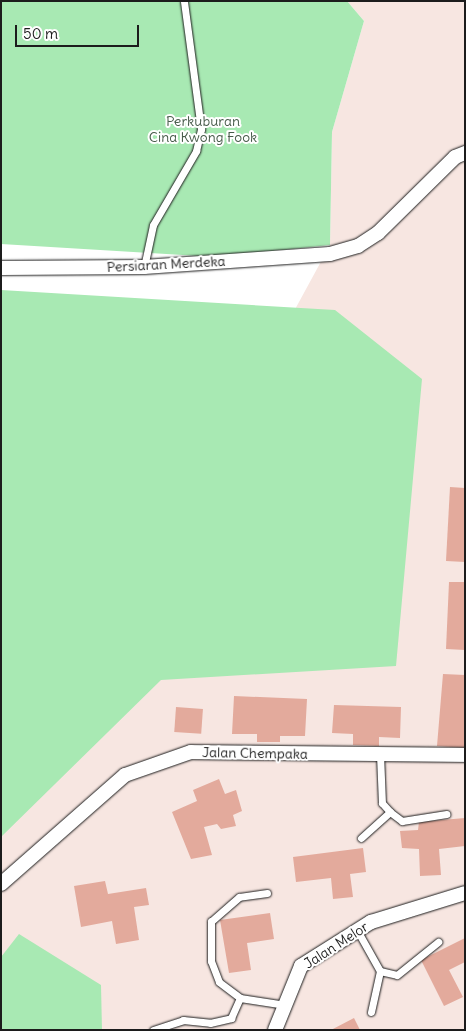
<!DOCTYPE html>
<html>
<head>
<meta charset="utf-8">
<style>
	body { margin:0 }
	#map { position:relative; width:466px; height:1031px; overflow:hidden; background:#fff; font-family:Delius,sans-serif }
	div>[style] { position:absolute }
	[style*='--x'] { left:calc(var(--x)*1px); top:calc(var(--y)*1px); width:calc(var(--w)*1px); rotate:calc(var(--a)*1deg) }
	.built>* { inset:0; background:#f7e6e1 }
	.green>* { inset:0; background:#a8e9b3 }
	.building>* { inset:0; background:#e3aa9c; transform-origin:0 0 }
	.roads { filter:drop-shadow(0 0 1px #1c1c1c) drop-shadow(0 0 1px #1c1c1c) }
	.service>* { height:7px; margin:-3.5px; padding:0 3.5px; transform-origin:3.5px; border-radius:3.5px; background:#fff }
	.minor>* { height:14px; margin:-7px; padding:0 7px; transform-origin:7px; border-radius:7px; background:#fff }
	span { translate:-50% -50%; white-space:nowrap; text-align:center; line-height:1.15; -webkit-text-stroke:4px #fff; paint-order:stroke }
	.park-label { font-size:14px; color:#465a49 }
	.street-label { font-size:14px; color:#1c1c1c }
	.frame { position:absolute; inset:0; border:2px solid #1c1c1c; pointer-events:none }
	.scale { position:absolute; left:15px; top:25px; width:124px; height:22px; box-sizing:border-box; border:2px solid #1c1c1c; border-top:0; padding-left:6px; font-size:15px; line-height:18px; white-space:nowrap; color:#1c1c1c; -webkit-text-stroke:4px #fff; paint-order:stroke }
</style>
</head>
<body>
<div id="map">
	<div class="built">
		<div style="clip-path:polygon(347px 1px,465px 1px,465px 1030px,1px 1030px,1px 696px,144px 587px,330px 245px,332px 132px,364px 21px)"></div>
	</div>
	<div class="green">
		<div style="clip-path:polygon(1px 1px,347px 1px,364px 21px,332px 132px,330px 245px,216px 257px,1px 244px)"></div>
		<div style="clip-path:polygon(1px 290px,335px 310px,422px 379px,396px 666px,161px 680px,1px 837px)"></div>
		<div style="clip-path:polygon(19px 934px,101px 985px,102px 1030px,1px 1030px,1px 957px)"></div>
	</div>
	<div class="building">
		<div style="clip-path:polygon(450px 487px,465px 488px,465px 562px,446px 561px)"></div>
		<div style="clip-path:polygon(449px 582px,465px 582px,465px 650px,446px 649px)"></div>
		<div style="clip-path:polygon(443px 674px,465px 675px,465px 748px,437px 746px)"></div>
		<div style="clip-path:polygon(234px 696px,307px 699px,305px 736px,280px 736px,280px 742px,257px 742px,257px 734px,232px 734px)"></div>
		<div style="clip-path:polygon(334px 705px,401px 707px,400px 738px,379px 737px,379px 746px,353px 745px,353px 734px,332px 733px)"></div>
		<div style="left:176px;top:707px;width:27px;height:25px;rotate:4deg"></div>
		<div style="clip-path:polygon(219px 779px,225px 794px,236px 790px,242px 811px,233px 815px,236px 826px,221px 829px,217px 824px,204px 827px,212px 855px,191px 859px,172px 812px,197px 801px,193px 790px)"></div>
		<div style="clip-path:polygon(465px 818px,465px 846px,439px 849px,441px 875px,420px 876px,419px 849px,402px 848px,400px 831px,418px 830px,419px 822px)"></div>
		<div style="clip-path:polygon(363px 848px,366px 872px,350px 874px,353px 897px,333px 899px,331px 878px,296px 882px,293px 857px)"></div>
		<div style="clip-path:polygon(105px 881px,108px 894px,146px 888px,149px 905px,134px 907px,139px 940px,116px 944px,112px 921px,81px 927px,74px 886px)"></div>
		<div style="clip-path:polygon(270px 913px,274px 939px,247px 943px,251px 970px,229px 973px,220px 920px)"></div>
		<div style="clip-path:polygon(465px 938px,465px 962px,449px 970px,463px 997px,444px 1006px,421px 960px)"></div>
		<div style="clip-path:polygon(354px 1018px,360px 1030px,331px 1030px)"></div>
	</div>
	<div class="roads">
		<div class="service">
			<div style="--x:144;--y:267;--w:43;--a:-77.9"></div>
			<div style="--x:153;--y:225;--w:86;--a:-59.8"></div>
			<div style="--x:196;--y:151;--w:23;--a:-77"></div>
			<div style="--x:201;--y:129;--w:129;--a:-97.6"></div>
			<div style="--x:380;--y:754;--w:49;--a:87.7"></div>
			<div style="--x:382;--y:803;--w:12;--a:48"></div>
			<div style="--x:390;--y:812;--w:15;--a:37"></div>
			<div style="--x:402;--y:821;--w:45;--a:-9"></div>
			<div style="--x:361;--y:838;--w:39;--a:-42"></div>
			<div style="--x:267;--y:893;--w:28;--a:172"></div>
			<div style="--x:239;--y:897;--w:37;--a:139"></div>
			<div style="--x:211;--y:921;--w:40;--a:90"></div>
			<div style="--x:211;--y:961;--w:22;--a:69"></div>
			<div style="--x:219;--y:982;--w:26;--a:37"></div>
			<div style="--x:240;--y:998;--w:46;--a:8.8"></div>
			<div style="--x:357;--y:930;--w:47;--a:60.7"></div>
			<div style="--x:380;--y:971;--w:42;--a:102.4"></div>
			<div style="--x:380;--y:971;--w:17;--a:13"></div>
			<div style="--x:397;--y:975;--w:53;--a:-38.8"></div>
			<div style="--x:153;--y:1030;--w:32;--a:-18"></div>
			<div style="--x:183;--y:1020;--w:27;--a:6"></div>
			<div style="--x:210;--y:1023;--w:22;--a:-13"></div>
			<div style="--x:231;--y:1018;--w:22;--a:-66"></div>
		</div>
		<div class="minor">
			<div style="--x:1;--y:268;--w:143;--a:-0.4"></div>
			<div style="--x:144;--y:267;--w:186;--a:-4"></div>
			<div style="--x:330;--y:254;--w:29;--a:-16"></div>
			<div style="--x:358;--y:246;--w:24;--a:-33"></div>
			<div style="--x:378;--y:233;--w:108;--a:-44.6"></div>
			<div style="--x:455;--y:157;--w:11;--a:-22"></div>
			<div style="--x:1;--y:884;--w:165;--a:-41.3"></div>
			<div style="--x:125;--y:775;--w:70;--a:-19.2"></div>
			<div style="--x:191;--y:752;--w:274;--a:0.6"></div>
			<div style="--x:275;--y:1030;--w:69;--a:-67.9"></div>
			<div style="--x:301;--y:966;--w:83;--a:-32.2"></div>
			<div style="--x:371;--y:922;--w:98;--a:-17.1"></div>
		</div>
	</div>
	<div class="park-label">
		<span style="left:203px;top:129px">Perkuburan<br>Cina Kwong Fook</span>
	</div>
	<div class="street-label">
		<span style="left:166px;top:264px;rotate:-3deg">Persiaran Merdeka</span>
		<span style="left:255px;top:753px;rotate:1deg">Jalan Chempaka</span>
		<span style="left:336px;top:945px;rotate:-33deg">Jalan Melor</span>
	</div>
	<div class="frame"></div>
	<div class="scale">50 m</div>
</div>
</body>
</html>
